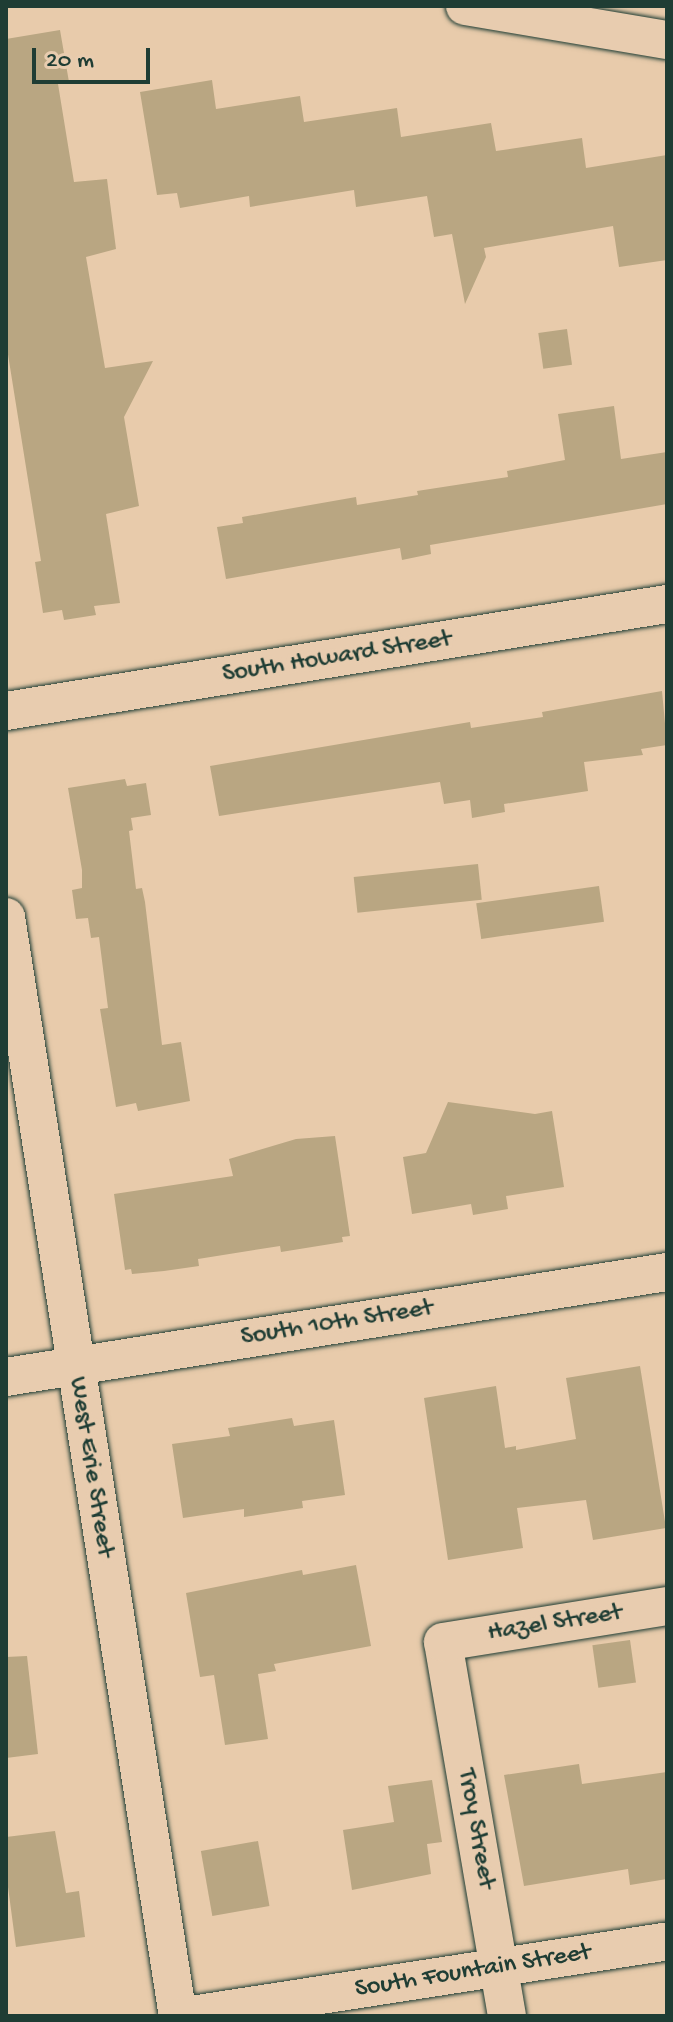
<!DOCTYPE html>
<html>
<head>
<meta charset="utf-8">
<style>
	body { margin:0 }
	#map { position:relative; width:673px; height:2022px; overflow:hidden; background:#e8cbab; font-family:"Gochi Hand",sans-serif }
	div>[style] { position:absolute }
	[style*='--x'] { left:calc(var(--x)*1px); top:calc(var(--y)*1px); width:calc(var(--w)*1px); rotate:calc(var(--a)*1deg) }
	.building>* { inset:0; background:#b9a682; transform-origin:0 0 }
	.roads { filter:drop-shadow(0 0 2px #1f3d34) drop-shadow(0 0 2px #1f3d34) }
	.minor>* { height:38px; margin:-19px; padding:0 19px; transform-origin:19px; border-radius:19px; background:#e8ccaf }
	span { translate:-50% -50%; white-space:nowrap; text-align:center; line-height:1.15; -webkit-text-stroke:8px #e8ccaf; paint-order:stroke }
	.street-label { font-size:26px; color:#1f3d34 }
	.frame { position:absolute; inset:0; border:8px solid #1f3d34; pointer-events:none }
	.scale { position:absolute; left:32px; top:48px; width:118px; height:36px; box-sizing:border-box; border:4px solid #1f3d34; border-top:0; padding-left:10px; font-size:24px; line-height:28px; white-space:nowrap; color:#1f3d34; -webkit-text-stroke:6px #e8ccaf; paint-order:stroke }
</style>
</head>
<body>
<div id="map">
	<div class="building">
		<div style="clip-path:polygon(60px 30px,69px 82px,58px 84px,74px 182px,107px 179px,116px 249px,86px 257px,105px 368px,153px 361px,124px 417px,139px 506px,106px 514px,120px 603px,94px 606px,96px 615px,64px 620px,62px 610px,43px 613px,35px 562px,41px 561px,6px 342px,6px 39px)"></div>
		<div style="clip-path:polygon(212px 80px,216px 109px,300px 96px,304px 122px,397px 108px,401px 137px,491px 123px,496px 151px,582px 138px,586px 168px,667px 155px,667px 260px,619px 267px,613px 226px,484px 248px,486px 257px,465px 304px,452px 234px,434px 237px,427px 196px,356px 207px,354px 190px,250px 207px,249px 196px,180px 208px,177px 193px,157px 195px,140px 92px)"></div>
		<div style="left:567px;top:329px;width:36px;height:29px;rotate:82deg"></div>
		<div style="clip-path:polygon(614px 406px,621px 459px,667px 452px,667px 504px,430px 545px,431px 554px,402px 560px,400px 548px,226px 579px,217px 527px,243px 523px,242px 517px,356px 497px,357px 505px,418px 495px,417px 491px,508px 477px,507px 471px,565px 460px,558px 414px)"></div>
		<div style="clip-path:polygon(662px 691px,667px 745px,641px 749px,643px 755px,584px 762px,588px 791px,504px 804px,505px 812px,472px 818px,470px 800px,444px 804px,440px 782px,219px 816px,210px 766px,470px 722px,471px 728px,543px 717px,542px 712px)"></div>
		<div style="clip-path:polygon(125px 779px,127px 786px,146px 783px,151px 815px,131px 818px,133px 830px,129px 831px,136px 889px,142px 888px,145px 902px,162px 1045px,181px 1042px,190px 1101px,138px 1111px,136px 1103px,116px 1107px,100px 1009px,108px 1008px,99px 937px,91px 938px,88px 918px,76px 919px,72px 890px,82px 888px,82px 870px,68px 788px)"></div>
		<div style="left:478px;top:864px;width:36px;height:125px;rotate:84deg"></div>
		<div style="left:599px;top:886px;width:36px;height:124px;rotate:82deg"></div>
		<div style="clip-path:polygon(448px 1102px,535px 1114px,552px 1111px,564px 1187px,506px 1196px,508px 1209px,473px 1215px,471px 1204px,412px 1214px,403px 1157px,426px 1153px)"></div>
		<div style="clip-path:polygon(335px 1136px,350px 1236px,342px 1237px,343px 1242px,281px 1252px,280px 1246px,198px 1259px,199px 1266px,164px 1271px,132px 1274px,131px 1269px,125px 1270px,114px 1194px,233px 1176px,229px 1159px,296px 1139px)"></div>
		<div style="clip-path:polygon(640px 1366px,666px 1528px,593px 1540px,586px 1500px,517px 1508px,523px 1548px,448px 1560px,424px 1398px,496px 1386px,505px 1448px,516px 1446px,516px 1450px,576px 1439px,566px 1378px)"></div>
		<div style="clip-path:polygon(292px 1418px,294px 1426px,334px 1420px,345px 1495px,302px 1501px,303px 1508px,244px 1517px,244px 1509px,183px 1518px,172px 1444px,230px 1436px,228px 1428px)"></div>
		<div style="clip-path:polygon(356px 1565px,371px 1646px,274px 1664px,276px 1671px,258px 1674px,268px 1739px,225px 1745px,214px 1675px,200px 1677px,186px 1593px,302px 1570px,303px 1575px)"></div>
		<div style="left:630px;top:1640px;width:43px;height:38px;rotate:82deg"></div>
		<div style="clip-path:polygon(27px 1656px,38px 1754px,6px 1758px,6px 1657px)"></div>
		<div style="clip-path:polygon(579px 1764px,582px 1784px,667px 1772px,667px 1879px,630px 1885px,628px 1869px,524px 1886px,504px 1775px)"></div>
		<div style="clip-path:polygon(432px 1780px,442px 1842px,427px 1844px,431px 1874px,352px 1890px,343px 1830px,394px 1822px,388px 1786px)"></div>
		<div style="clip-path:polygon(55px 1831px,66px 1893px,79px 1891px,85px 1937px,16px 1947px,6px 1872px,6px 1837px)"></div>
		<div style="left:258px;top:1841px;width:66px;height:58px;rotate:80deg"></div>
	</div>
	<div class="roads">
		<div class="minor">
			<div style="--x:465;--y:6;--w:205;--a:9.6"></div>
			<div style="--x:6;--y:711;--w:670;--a:-9.2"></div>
			<div style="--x:6;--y:917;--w:1112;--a:81.11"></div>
			<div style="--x:6;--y:1377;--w:669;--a:-9.03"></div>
			<div style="--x:185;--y:2016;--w:488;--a:-8.8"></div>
			<div style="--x:507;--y:2016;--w:379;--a:-99.7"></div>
			<div style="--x:443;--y:1642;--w:227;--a:-9.1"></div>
		</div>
	</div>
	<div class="street-label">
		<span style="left:337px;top:658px;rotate:-9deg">South Howard Street</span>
		<span style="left:337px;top:1324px;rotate:-9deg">South 10th Street</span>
		<span style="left:90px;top:1467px;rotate:81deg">West Erie Street</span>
		<span style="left:555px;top:1624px;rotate:-9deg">Hazel Street</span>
		<span style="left:475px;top:1829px;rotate:80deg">Troy Street</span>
		<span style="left:473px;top:1972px;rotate:-9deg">South Fountain Street</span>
	</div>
	<div class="frame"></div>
	<div class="scale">20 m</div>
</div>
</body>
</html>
